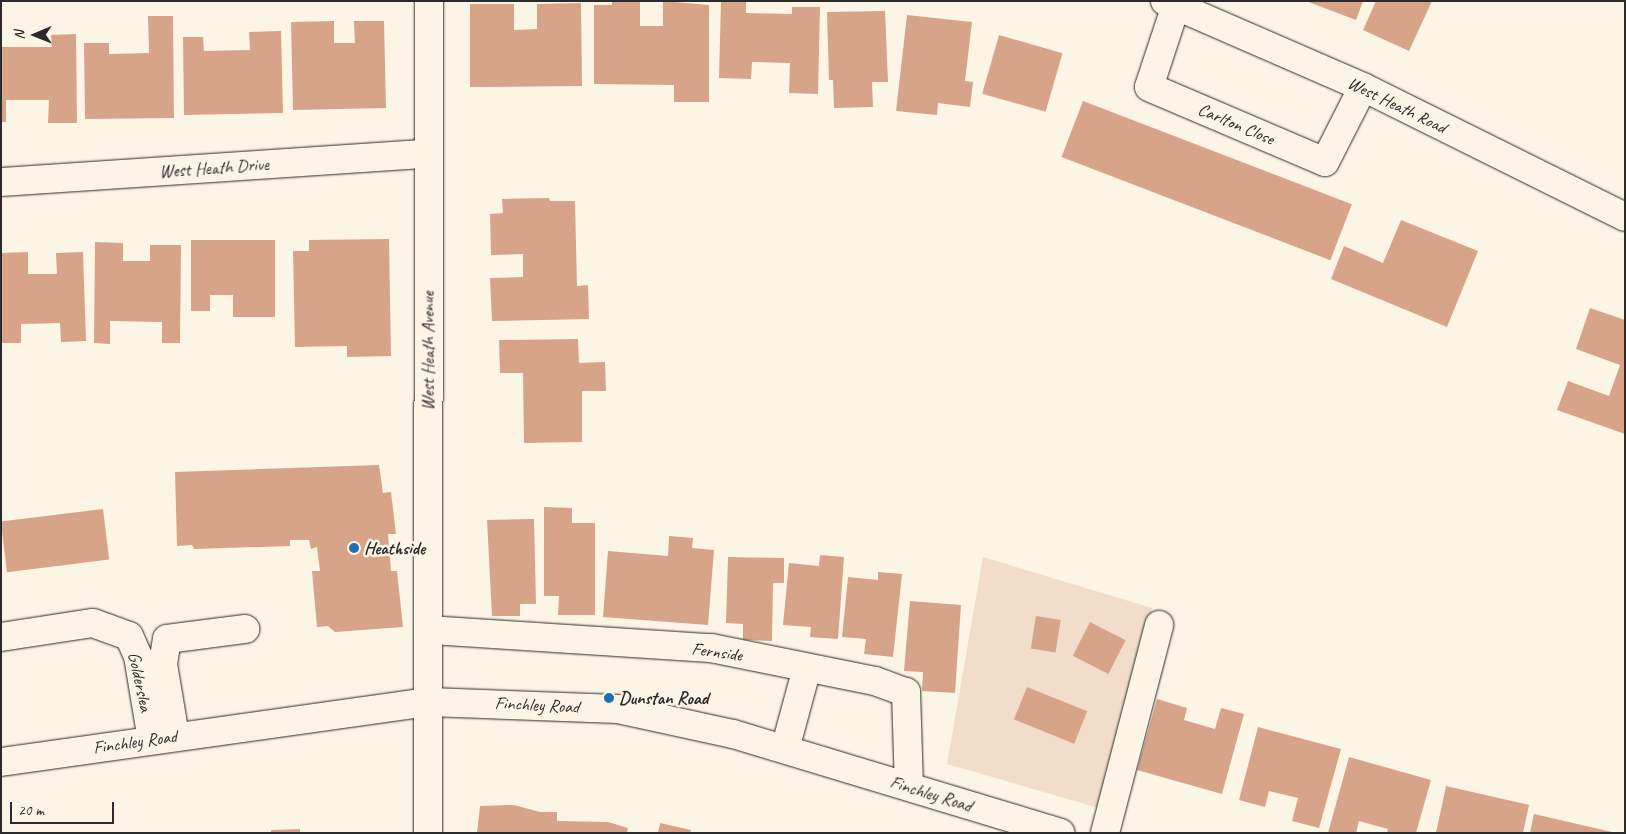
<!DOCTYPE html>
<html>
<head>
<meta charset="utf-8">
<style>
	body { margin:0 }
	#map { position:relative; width:1626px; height:834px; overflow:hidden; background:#fcf5e5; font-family:Caveat,sans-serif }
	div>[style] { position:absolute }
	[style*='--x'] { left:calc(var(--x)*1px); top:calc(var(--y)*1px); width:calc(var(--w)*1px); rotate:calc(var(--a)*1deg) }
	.built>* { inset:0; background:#f1ddca }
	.building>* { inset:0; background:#d7a48a; transform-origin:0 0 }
	.roads { filter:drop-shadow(0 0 1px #2b2b2b) drop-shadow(0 0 1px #2b2b2b) }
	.minor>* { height:28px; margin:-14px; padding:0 14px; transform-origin:14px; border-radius:14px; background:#fcf5e5 }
	.major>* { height:28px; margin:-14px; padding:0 14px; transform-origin:14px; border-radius:14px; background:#fcf5e5 }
	.dots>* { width:14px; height:14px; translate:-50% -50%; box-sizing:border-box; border:2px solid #fcf5e5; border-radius:50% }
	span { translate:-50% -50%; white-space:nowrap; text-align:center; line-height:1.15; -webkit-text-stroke:5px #fcf5e5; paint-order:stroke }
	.street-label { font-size:18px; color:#2b2b2b }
	.poi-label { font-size:18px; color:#2b2b2b; font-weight:700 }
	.left { translate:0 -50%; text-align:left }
	.frame { position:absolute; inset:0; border:2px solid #2b2b2b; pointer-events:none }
	.north { position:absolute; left:10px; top:10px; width:50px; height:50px; -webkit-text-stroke:4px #fcf5e5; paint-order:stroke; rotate:269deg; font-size:14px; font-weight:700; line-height:20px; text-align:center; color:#2b2b2b }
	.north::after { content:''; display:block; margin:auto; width:18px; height:22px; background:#2b2b2b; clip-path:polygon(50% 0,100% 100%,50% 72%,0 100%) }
	.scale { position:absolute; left:10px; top:802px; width:104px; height:22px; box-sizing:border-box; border:2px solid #2b2b2b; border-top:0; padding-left:6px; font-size:15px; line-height:18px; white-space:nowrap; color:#2b2b2b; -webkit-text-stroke:4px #fcf5e5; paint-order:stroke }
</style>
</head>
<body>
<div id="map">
	<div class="built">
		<div style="clip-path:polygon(983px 557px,1152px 608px,1102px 809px,947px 764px)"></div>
	</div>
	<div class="building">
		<div style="clip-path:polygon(612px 1px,640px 1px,640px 26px,663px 26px,663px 1px,709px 5px,709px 102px,674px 102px,674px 85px,594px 84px,594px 5px,612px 5px)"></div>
		<div style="clip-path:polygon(721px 1px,746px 1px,746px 13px,792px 14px,792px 7px,820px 7px,818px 94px,789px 93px,790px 63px,752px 62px,751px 79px,719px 78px)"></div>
		<div style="clip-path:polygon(1306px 1px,1363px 1px,1356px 20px)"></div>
		<div style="clip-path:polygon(1376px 1px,1432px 1px,1409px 51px,1363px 30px)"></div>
		<div style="clip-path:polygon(581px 3px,582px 86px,470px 87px,470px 4px,514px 4px,514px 30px,537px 29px,537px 4px)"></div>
		<div style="clip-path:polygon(885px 11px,888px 82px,872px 82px,873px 107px,834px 108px,833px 80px,829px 80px,827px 12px)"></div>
		<div style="clip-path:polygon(907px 15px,972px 22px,965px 81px,973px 82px,970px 107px,938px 103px,937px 115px,896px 111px)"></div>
		<div style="clip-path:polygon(148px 16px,173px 16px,174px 118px,85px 119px,84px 43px,109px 43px,109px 54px,149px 53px)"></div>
		<div style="clip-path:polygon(334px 21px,334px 43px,355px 43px,354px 21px,384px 21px,386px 108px,293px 110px,291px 22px)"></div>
		<div style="clip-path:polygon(281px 31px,283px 113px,184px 115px,183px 37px,203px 37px,204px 51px,250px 50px,249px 32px)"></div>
		<div style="clip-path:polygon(76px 34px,77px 123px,48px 123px,49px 100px,6px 100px,6px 122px,1px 122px,1px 47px,52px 47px,51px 35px)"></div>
		<div style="left:999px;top:35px;width:66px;height:61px;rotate:16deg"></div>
		<div style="left:1083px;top:101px;width:288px;height:60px;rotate:21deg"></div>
		<div style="clip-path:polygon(549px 198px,550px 201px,575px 201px,577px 286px,588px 285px,589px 319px,492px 321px,490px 278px,523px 277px,523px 254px,491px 255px,490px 214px,503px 213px,502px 199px)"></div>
		<div style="clip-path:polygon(1401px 220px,1478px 251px,1447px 327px,1331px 279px,1344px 246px,1383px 263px)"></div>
		<div style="clip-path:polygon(389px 239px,391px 356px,347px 357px,347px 346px,295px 347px,293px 251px,309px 251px,309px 240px)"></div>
		<div style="clip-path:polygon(191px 240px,275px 240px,275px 317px,233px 317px,233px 295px,210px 295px,210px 311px,191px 311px)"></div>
		<div style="clip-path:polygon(95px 242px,123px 243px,123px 261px,150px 261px,150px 245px,181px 245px,180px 343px,162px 343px,162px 322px,110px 321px,110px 344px,94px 343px)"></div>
		<div style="clip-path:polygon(28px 252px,28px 274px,57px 274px,56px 253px,83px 252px,86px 341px,61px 342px,60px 323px,21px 324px,21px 343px,1px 343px,1px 253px)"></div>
		<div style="clip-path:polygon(1590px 308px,1625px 320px,1625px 434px,1557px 410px,1568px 381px,1609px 396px,1620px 365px,1576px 349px)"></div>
		<div style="clip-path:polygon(578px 339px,579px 363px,605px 362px,606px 391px,582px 391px,582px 442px,524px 443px,523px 373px,500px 373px,499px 340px)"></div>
		<div style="clip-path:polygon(379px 465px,383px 493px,391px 492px,396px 534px,388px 534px,391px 571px,397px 571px,403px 627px,335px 632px,328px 626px,317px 627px,312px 571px,320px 571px,317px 547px,311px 549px,309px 540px,290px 540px,290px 546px,194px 549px,192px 545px,177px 546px,175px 472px)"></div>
		<div style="clip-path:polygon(544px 507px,572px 508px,572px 523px,595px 523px,595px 615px,558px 615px,559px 596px,544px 596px)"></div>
		<div style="left:103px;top:509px;width:51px;height:103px;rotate:83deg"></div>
		<div style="clip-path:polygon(534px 519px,536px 604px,520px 604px,520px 616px,492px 616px,487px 520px)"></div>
		<div style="clip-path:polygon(669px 536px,693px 538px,692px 548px,714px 550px,708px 625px,603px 617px,608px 551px,668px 556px)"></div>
		<div style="clip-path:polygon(820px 555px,844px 557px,838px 639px,810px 637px,811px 627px,783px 625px,789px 563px,819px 566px)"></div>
		<div style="clip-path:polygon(728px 557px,784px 558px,784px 583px,773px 583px,772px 641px,743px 640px,743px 624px,726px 623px)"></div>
		<div style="clip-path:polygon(878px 572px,902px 574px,893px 657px,864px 654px,866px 639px,842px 637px,848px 577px,878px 580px)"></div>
		<div style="clip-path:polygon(910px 601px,961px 605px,955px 693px,922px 691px,923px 672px,904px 671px)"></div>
		<div style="left:1036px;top:616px;width:25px;height:33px;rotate:9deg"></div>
		<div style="left:1090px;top:622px;width:40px;height:38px;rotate:27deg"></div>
		<div style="left:1027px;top:687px;width:65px;height:35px;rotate:22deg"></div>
		<div style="clip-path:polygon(1157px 699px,1187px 708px,1184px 720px,1215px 729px,1221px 708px,1244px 714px,1222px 794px,1137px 770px)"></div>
		<div style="clip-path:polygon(1258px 727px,1341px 749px,1319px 828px,1292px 821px,1298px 798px,1269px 791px,1265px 807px,1239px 800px)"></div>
		<div style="clip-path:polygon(1349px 757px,1431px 780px,1416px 833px,1387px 833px,1388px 829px,1359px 821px,1356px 833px,1328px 833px)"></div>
		<div style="clip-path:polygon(1446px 786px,1529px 805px,1523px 833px,1436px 833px)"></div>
		<div style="clip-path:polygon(514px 805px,540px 812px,557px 812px,557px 821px,608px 822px,628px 828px,627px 833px,477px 833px,480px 806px)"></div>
		<div style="clip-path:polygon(1534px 814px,1612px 832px,1612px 833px,1530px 833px)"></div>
		<div style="clip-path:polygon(660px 823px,691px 830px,690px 833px,658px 833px)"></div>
		<div style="clip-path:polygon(300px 829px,300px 833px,271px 833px,271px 830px)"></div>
	</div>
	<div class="roads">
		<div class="minor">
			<div style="--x:1165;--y:1;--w:216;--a:23.5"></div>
			<div style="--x:1363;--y:87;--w:292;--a:26.4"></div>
			<div style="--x:1176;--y:5;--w:86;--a:108.2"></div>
			<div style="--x:1149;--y:87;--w:191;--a:23.1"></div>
			<div style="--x:1325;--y:162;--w:84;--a:-63.1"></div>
			<div style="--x:1;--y:182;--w:427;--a:-3.8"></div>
			<div style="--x:430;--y:630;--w:282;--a:3.7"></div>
			<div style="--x:711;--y:648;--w:167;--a:11.4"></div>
			<div style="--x:875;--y:681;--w:33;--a:20"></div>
			<div style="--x:906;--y:692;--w:94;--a:88.2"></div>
			<div style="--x:1;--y:637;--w:93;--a:-8.7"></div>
			<div style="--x:93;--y:623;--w:38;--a:20"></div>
			<div style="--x:129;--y:636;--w:22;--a:66"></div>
			<div style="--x:138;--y:656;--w:85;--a:80.5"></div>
			<div style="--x:175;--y:736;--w:73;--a:-99.5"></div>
			<div style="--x:163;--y:664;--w:25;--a:-81"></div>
			<div style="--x:167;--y:639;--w:79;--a:-7.3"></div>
			<div style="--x:785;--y:749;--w:84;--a:-74.8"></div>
			<div style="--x:428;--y:833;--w:832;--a:-89.93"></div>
			<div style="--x:1105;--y:833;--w:215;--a:-75.4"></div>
		</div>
		<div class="major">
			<div style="--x:1;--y:762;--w:432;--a:-8"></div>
			<div style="--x:429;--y:702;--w:189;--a:2.1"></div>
			<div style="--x:618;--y:709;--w:118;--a:12.3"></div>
			<div style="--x:733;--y:734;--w:342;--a:16.8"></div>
		</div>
	</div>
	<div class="dots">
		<div style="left:354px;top:548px;background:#1f6fb2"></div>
		<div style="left:609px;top:698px;background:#1f6fb2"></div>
	</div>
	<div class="street-label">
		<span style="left:1397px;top:105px;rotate:26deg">West Heath Road</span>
		<span style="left:1236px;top:124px;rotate:23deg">Carlton Close</span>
		<span style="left:214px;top:168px;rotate:-4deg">West Heath Drive</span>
		<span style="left:428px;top:351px;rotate:-90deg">West Heath Avenue</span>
		<span style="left:717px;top:652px;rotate:8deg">Fernside</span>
		<span style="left:140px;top:682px;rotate:78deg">Golderslea</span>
		<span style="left:537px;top:705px;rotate:3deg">Finchley Road</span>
		<span style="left:135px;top:742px;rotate:-8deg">Finchley Road</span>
		<span style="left:931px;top:794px;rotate:17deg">Finchley Road</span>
	</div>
	<div class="poi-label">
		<span class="left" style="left:364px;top:548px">Heathside</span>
		<span class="left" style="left:619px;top:698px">Dunstan Road</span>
	</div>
	<div class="frame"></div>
	<div class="north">N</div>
	<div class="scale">20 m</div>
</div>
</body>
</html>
